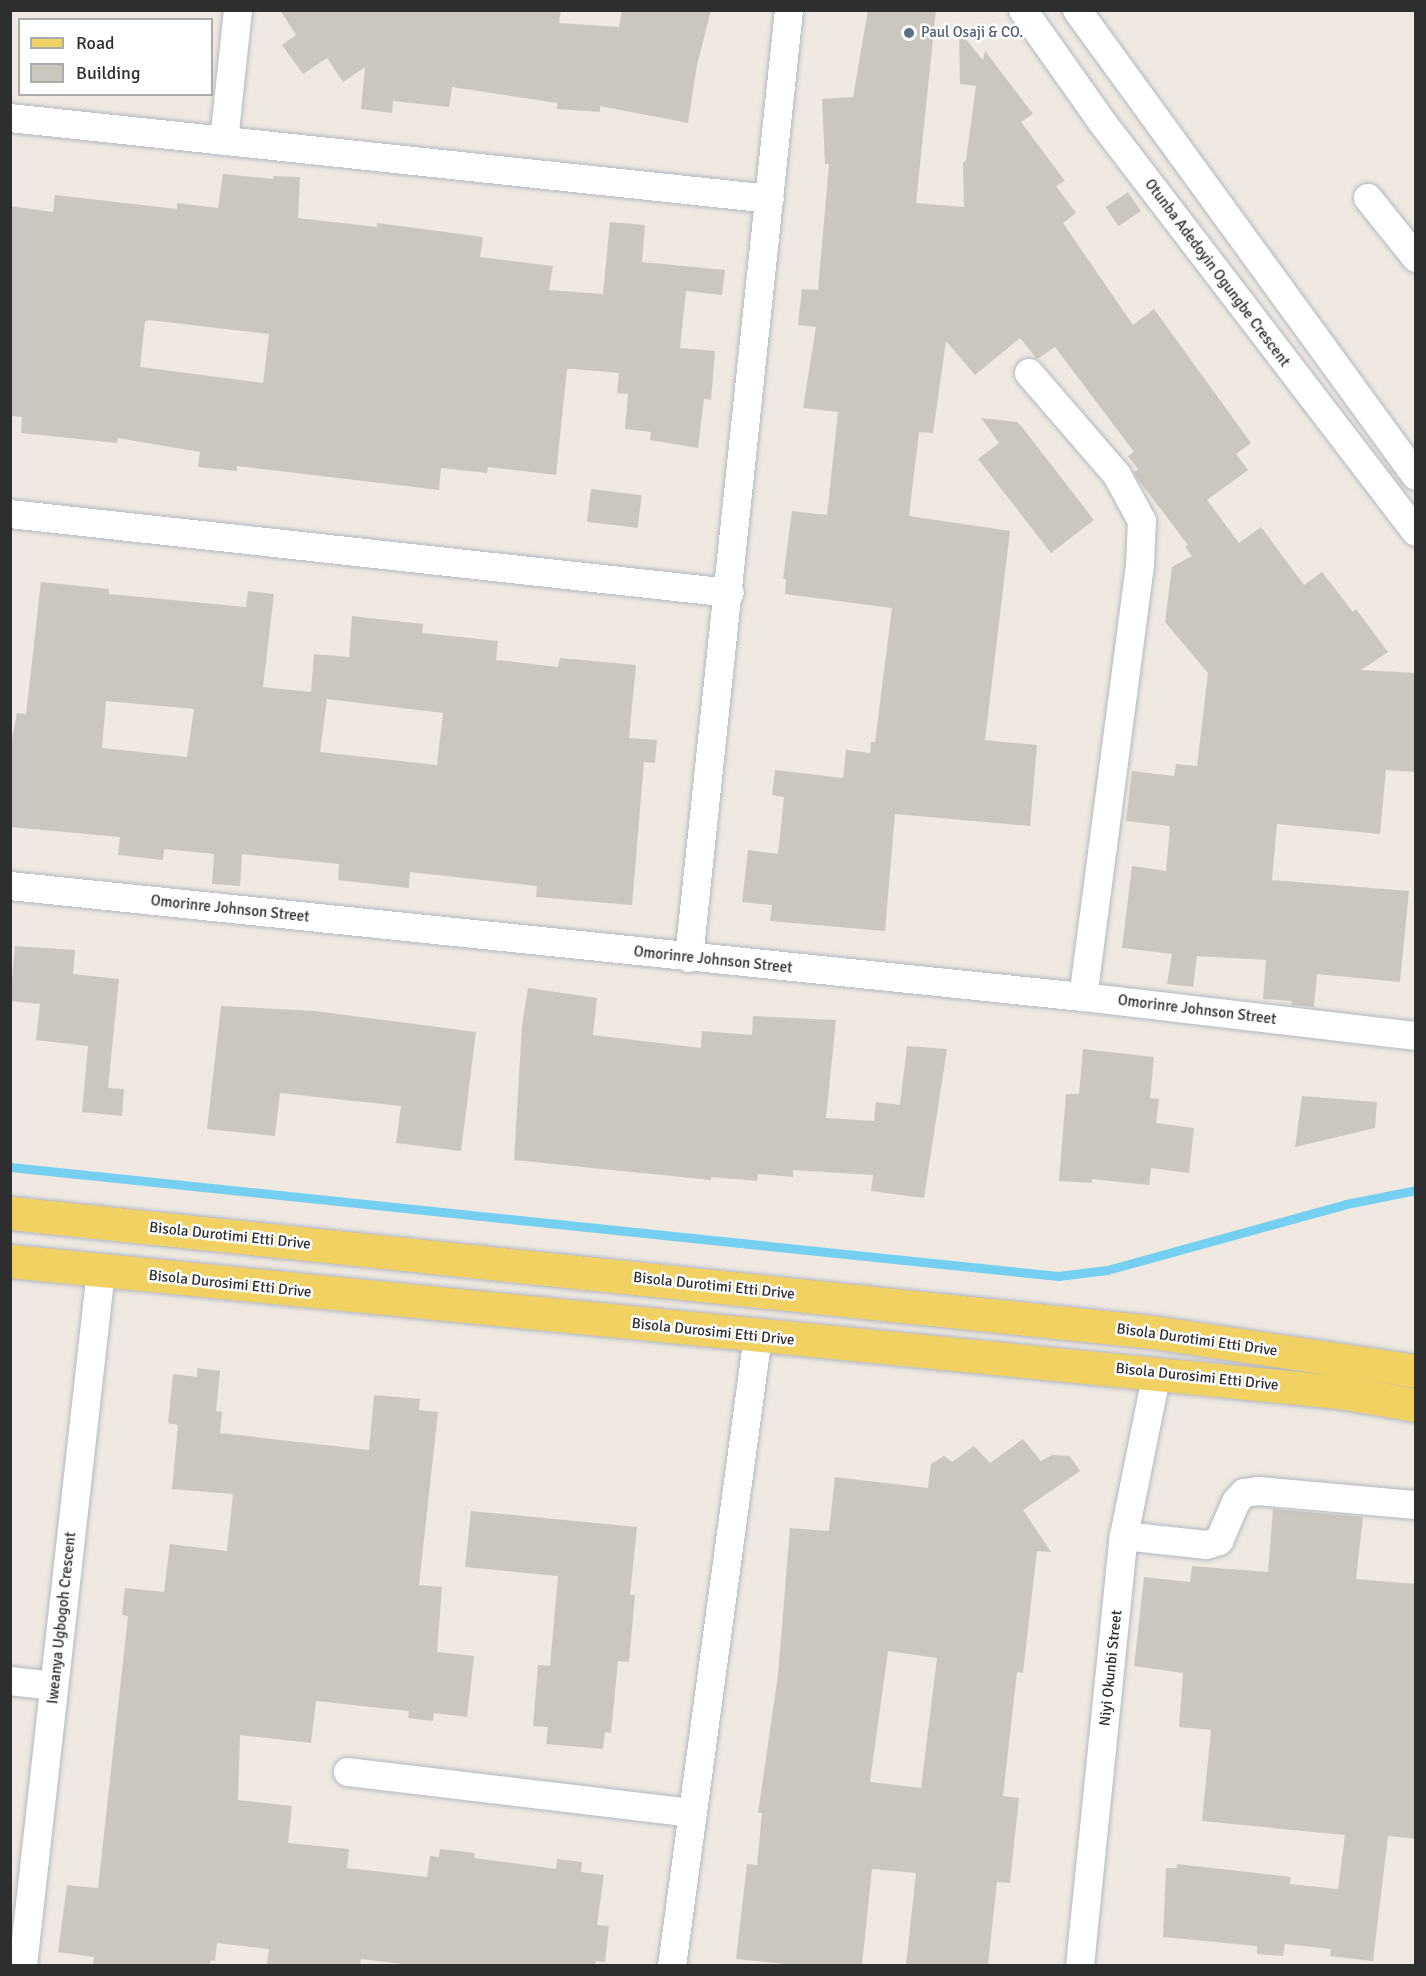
<!DOCTYPE html>
<html>
<head>
<meta charset="utf-8">
<style>
	body { margin:0 }
	#map { position:relative; width:1426px; height:1976px; overflow:hidden; background:#efe9e1; font-family:Signika,sans-serif }
	div>[style] { position:absolute }
	[style*='--x'] { left:calc(var(--x)*1px); top:calc(var(--y)*1px); width:calc(var(--w)*1px); rotate:calc(var(--a)*1deg) }
	.stream>* { height:9px; margin:-4.5px; padding:0 4.5px; transform-origin:4.5px; border-radius:4.5px; background:#75cff0 }
	.building>* { inset:0; background:#cbc7bf; transform-origin:0 0 }
	.roads { filter:drop-shadow(0 0 2px #b4b7c1) drop-shadow(0 0 2px #b4b7c1) }
	.minor>* { height:28px; margin:-14px; padding:0 14px; transform-origin:14px; border-radius:14px; background:#fff }
	.major>* { height:33px; margin:-16.5px; padding:0 16.5px; transform-origin:16.5px; border-radius:16.5px; background:#f2d163 }
	.dots>* { width:16px; height:16px; translate:-50% -50%; box-sizing:border-box; border:3px solid #fff; border-radius:50% }
	span { translate:-50% -50%; white-space:nowrap; text-align:center; line-height:1.15; -webkit-text-stroke:5px #fff; paint-order:stroke }
	.service-label { font-size:15px; color:#4e5e75 }
	.left { translate:0 -50%; text-align:left }
	.street-label { font-size:15px; color:#2e2e2e }
	.frame { position:absolute; inset:0; border:12px solid #2e2e2e; pointer-events:none }
	.legend { position:absolute; left:18px; top:18px; width:195px; height:78px; box-sizing:border-box; background:#fff; border:2px solid #ababab; margin:0; padding:8px 10px; list-style:none; font-size:18px; color:#2e2e2e }
	.legend li { display:flex; align-items:center; gap:12px; height:30px }
	.legend b { width:30px; border:2px solid #ababab }
</style>
</head>
<body>
<div id="map">
	<div class="stream">
		<div style="--x:10;--y:1167;--w:1054;--a:5.94"></div>
		<div style="--x:1058;--y:1276;--w:49;--a:-7"></div>
		<div style="--x:1107;--y:1270;--w:248;--a:-15.4"></div>
		<div style="--x:1346;--y:1204;--w:71;--a:-11.3"></div>
	</div>
	<div class="building">
		<div style="clip-path:polygon(280px 10px,561px 10px,559px 23px,619px 27px,622px 10px,711px 10px,697px 65px,688px 123px,600px 106px,600px 112px,557px 109px,557px 103px,452px 87px,449px 107px,393px 101px,392px 113px,361px 109px,365px 67px,343px 82px,327px 58px,303px 74px,282px 45px,296px 35px)"></div>
		<div style="clip-path:polygon(868px 10px,936px 10px,916px 203px,964px 207px,963px 163px,966px 160px,976px 86px,960px 84px,959px 31px,983px 60px,985px 51px,1033px 114px,1021px 122px,1065px 181px,1056px 186px,1076px 213px,1063px 223px,1133px 325px,1154px 309px,1251px 443px,1236px 454px,1248px 470px,1207px 500px,1239px 543px,1261px 527px,1304px 585px,1322px 572px,1353px 612px,1356px 609px,1388px 652px,1361px 670px,1416px 673px,1416px 772px,1386px 770px,1380px 834px,1277px 824px,1272px 880px,1409px 891px,1400px 982px,1317px 974px,1314px 1007px,1291px 1005px,1292px 1001px,1263px 999px,1266px 960px,1197px 956px,1193px 987px,1167px 984px,1172px 954px,1122px 948px,1132px 866px,1166px 871px,1170px 826px,1126px 821px,1132px 771px,1174px 776px,1176px 764px,1197px 766px,1208px 673px,1165px 622px,1172px 567px,1192px 556px,1185px 547px,1188px 545px,1137px 478px,1134px 472px,1138px 469px,1128px 456px,1134px 452px,1055px 347px,1037px 359px,1020px 338px,975px 375px,946px 341px,933px 433px,919px 432px,909px 516px,1010px 531px,985px 740px,1037px 745px,1030px 826px,895px 814px,885px 931px,770px 921px,772px 905px,742px 902px,748px 850px,778px 854px,784px 797px,772px 795px,775px 770px,843px 778px,846px 750px,870px 753px,871px 742px,875px 742px,892px 608px,785px 594px,786px 579px,783px 579px,792px 511px,827px 515px,838px 412px,803px 408px,816px 327px,798px 325px,802px 289px,818px 290px,829px 164px,825px 164px,822px 99px,853px 97px)"></div>
		<div style="clip-path:polygon(evenodd,223px 174px,273px 179px,273px 176px,300px 177px,298px 218px,377px 227px,377px 223px,483px 237px,480px 257px,553px 266px,549px 290px,603px 294px,610px 222px,645px 225px,642px 262px,725px 270px,722px 295px,686px 291px,680px 348px,715px 351px,711px 400px,704px 399px,698px 448px,650px 440px,651px 432px,625px 429px,628px 394px,617px 393px,619px 373px,574px 369px,567px 369px,556px 475px,488px 467px,487px 473px,441px 468px,439px 490px,237px 466px,237px 471px,198px 467px,200px 452px,118px 438px,117px 443px,21px 433px,22px 417px,10px 416px,10px 206px,53px 212px,55px 195px,177px 209px,177px 203px,218px 208px,223px 174px,149px 320px,269px 334px,263px 383px,140px 367px,145px 322px,149px 320px)"></div>
		<div style="left:1128px;top:192px;width:23px;height:27px;rotate:56deg"></div>
		<div style="clip-path:polygon(981px 418px,1017px 422px,1022px 427px,1094px 520px,1051px 553px,978px 459px,999px 443px)"></div>
		<div style="left:591px;top:489px;width:51px;height:33px;rotate:7deg"></div>
		<div style="clip-path:polygon(evenodd,41px 582px,109px 589px,109px 594px,246px 607px,248px 591px,274px 594px,263px 687px,311px 692px,314px 654px,349px 657px,352px 616px,423px 624px,422px 633px,498px 641px,496px 660px,558px 667px,560px 658px,636px 665px,629px 738px,657px 740px,655px 763px,644px 762px,632px 905px,536px 897px,537px 886px,410px 872px,409px 888px,338px 880px,339px 864px,242px 854px,240px 886px,212px 884px,214px 854px,164px 849px,163px 860px,118px 855px,120px 837px,10px 827px,10px 749px,17px 713px,26px 714px,41px 582px,327px 699px,443px 713px,437px 765px,320px 752px,327px 699px,41px 582px,106px 701px,194px 709px,187px 757px,102px 748px,106px 701px)"></div>
		<div style="clip-path:polygon(15px 946px,75px 950px,73px 974px,119px 979px,108px 1088px,124px 1089px,122px 1116px,82px 1112px,88px 1046px,36px 1040px,40px 1004px,10px 1001px)"></div>
		<div style="clip-path:polygon(528px 988px,597px 998px,593px 1035px,701px 1048px,702px 1031px,752px 1035px,753px 1016px,836px 1020px,826px 1118px,874px 1121px,876px 1102px,900px 1105px,907px 1046px,947px 1049px,924px 1198px,871px 1191px,873px 1175px,793px 1170px,793px 1177px,758px 1174px,757px 1181px,711px 1177px,711px 1180px,514px 1160px,522px 1025px)"></div>
		<div style="clip-path:polygon(221px 1006px,315px 1011px,476px 1032px,461px 1151px,396px 1143px,401px 1106px,280px 1093px,275px 1136px,207px 1129px)"></div>
		<div style="clip-path:polygon(1083px 1049px,1154px 1057px,1150px 1098px,1159px 1099px,1156px 1123px,1194px 1128px,1189px 1173px,1151px 1168px,1149px 1185px,1092px 1179px,1092px 1183px,1059px 1181px,1066px 1094px,1079px 1094px)"></div>
		<div style="clip-path:polygon(1302px 1096px,1377px 1102px,1375px 1128px,1295px 1147px)"></div>
		<div style="clip-path:polygon(197px 1368px,220px 1371px,216px 1411px,222px 1412px,220px 1433px,369px 1450px,374px 1395px,420px 1399px,419px 1410px,438px 1412px,419px 1585px,442px 1587px,437px 1652px,474px 1656px,467px 1717px,434px 1713px,433px 1721px,408px 1718px,409px 1711px,316px 1701px,311px 1743px,240px 1735px,238px 1800px,292px 1806px,288px 1843px,349px 1849px,347px 1868px,427px 1877px,430px 1856px,439px 1857px,440px 1849px,475px 1853px,474px 1858px,556px 1869px,557px 1859px,582px 1862px,581px 1872px,604px 1875px,597px 1925px,609px 1926px,605px 1962px,596px 1961px,595px 1965px,410px 1965px,361px 1959px,360px 1965px,267px 1965px,269px 1949px,217px 1943px,215px 1961px,211px 1960px,210px 1965px,93px 1965px,94px 1957px,58px 1952px,67px 1885px,98px 1888px,128px 1616px,122px 1615px,125px 1588px,164px 1592px,170px 1544px,227px 1551px,233px 1494px,172px 1489px,178px 1425px,168px 1423px,173px 1374px,197px 1377px)"></div>
		<div style="clip-path:polygon(evenodd,1023px 1439px,1041px 1461px,1052px 1455px,1070px 1456px,1080px 1471px,1023px 1510px,1051px 1552px,1037px 1551px,1023px 1673px,1017px 1672px,1003px 1796px,1019px 1798px,1010px 1883px,997px 1882px,988px 1965px,906px 1965px,916px 1873px,872px 1869px,862px 1965px,795px 1965px,736px 1959px,747px 1864px,757px 1865px,762px 1813px,758px 1813px,778px 1675px,790px 1528px,829px 1531px,835px 1477px,928px 1488px,931px 1464px,944px 1456px,952px 1462px,974px 1446px,990px 1463px,1023px 1439px,888px 1651px,937px 1658px,921px 1788px,870px 1782px,888px 1651px)"></div>
		<div style="clip-path:polygon(1273px 1509px,1363px 1517px,1356px 1579px,1416px 1584px,1416px 1839px,1388px 1836px,1373px 1961px,1330px 1956px,1331px 1949px,1285px 1944px,1283px 1956px,1257px 1954px,1257px 1946px,1163px 1937px,1166px 1868px,1177px 1868px,1177px 1864px,1291px 1877px,1290px 1884px,1338px 1889px,1345px 1835px,1202px 1821px,1211px 1730px,1179px 1727px,1183px 1673px,1134px 1666px,1144px 1577px,1190px 1582px,1192px 1566px,1268px 1572px)"></div>
		<div style="clip-path:polygon(471px 1511px,637px 1527px,630px 1595px,635px 1595px,629px 1662px,618px 1661px,611px 1733px,605px 1732px,603px 1749px,546px 1744px,548px 1727px,533px 1726px,538px 1665px,550px 1666px,558px 1576px,465px 1567px)"></div>
	</div>
	<div class="roads">
		<div class="minor">
			<div style="--x:1023;--y:10;--w:137;--a:54.8"></div>
			<div style="--x:1102;--y:122;--w:516;--a:52.55"></div>
			<div style="--x:1077;--y:10;--w:576;--a:53.97"></div>
			<div style="--x:10;--y:118;--w:764;--a:6.08"></div>
			<div style="--x:224;--y:141;--w:132;--a:-83.9"></div>
			<div style="--x:1368;--y:198;--w:77;--a:51.3"></div>
			<div style="--x:1029;--y:373;--w:135;--a:49.2"></div>
			<div style="--x:1117;--y:475;--w:52;--a:61.5"></div>
			<div style="--x:1142;--y:521;--w:44;--a:92.6"></div>
			<div style="--x:1140;--y:565;--w:436;--a:97.5"></div>
			<div style="--x:10;--y:514;--w:724;--a:6.26"></div>
			<div style="--x:10;--y:886;--w:1079;--a:5.91"></div>
			<div style="--x:1083;--y:997;--w:335;--a:6.7"></div>
			<div style="--x:689;--y:958;--w:953;--a:-83.98"></div>
			<div style="--x:1124;--y:1536;--w:83;--a:6.2"></div>
			<div style="--x:1207;--y:1545;--w:13;--a:-18"></div>
			<div style="--x:1219;--y:1541;--w:43;--a:-66.4"></div>
			<div style="--x:1236;--y:1502;--w:12;--a:-48"></div>
			<div style="--x:1244;--y:1493;--w:14;--a:-8"></div>
			<div style="--x:1258;--y:1491;--w:159;--a:5.1"></div>
			<div style="--x:10;--y:1681;--w:44;--a:6.5"></div>
			<div style="--x:348;--y:1772;--w:344;--a:6.8"></div>
			<div style="--x:23;--y:1966;--w:699;--a:-83.6"></div>
			<div style="--x:672;--y:1966;--w:636;--a:-82.23"></div>
			<div style="--x:1080;--y:1966;--w:432;--a:-84.2"></div>
			<div style="--x:1124;--y:1536;--w:166;--a:-78.6"></div>
		</div>
		<div class="major">
			<div style="--x:10;--y:1213;--w:1148;--a:5.95"></div>
			<div style="--x:1152;--y:1332;--w:267;--a:8.4"></div>
			<div style="--x:10;--y:1261;--w:1335;--a:5.63"></div>
			<div style="--x:1339;--y:1392;--w:78;--a:9.6"></div>
		</div>
	</div>
	<div class="dots">
		<div style="left:909px;top:33px;background:#5c6f8a"></div>
	</div>
	<div class="service-label">
		<span class="left" style="left:921px;top:33px">Paul Osaji &amp; CO.</span>
	</div>
	<div class="street-label">
		<span style="left:1217px;top:273px;rotate:53deg">Otunba Adedoyin Ogungbe Crescent</span>
		<span style="left:230px;top:909px;rotate:6deg">Omorinre Johnson Street</span>
		<span style="left:713px;top:960px;rotate:6deg">Omorinre Johnson Street</span>
		<span style="left:1197px;top:1010px;rotate:7deg">Omorinre Johnson Street</span>
		<span style="left:230px;top:1236px;rotate:6deg">Bisola Durotimi Etti Drive</span>
		<span style="left:230px;top:1284px;rotate:6deg">Bisola Durosimi Etti Drive</span>
		<span style="left:714px;top:1286px;rotate:6deg">Bisola Durotimi Etti Drive</span>
		<span style="left:713px;top:1332px;rotate:6deg">Bisola Durosimi Etti Drive</span>
		<span style="left:1197px;top:1340px;rotate:8deg">Bisola Durotimi Etti Drive</span>
		<span style="left:1197px;top:1377px;rotate:6deg">Bisola Durosimi Etti Drive</span>
		<span style="left:62px;top:1618px;rotate:-84deg">Iweanya Ugbogoh Crescent</span>
		<span style="left:1111px;top:1668px;rotate:-84deg">Niyi Okunbi Street</span>
	</div>
	<div class="frame"></div>
	<ul class="legend">
	<li><b style="height:8px;background:#f2d163"></b>Road</li>
	<li><b style="height:16px;background:#cbc7bf"></b>Building</li>
	</ul>
</div>
</body>
</html>
